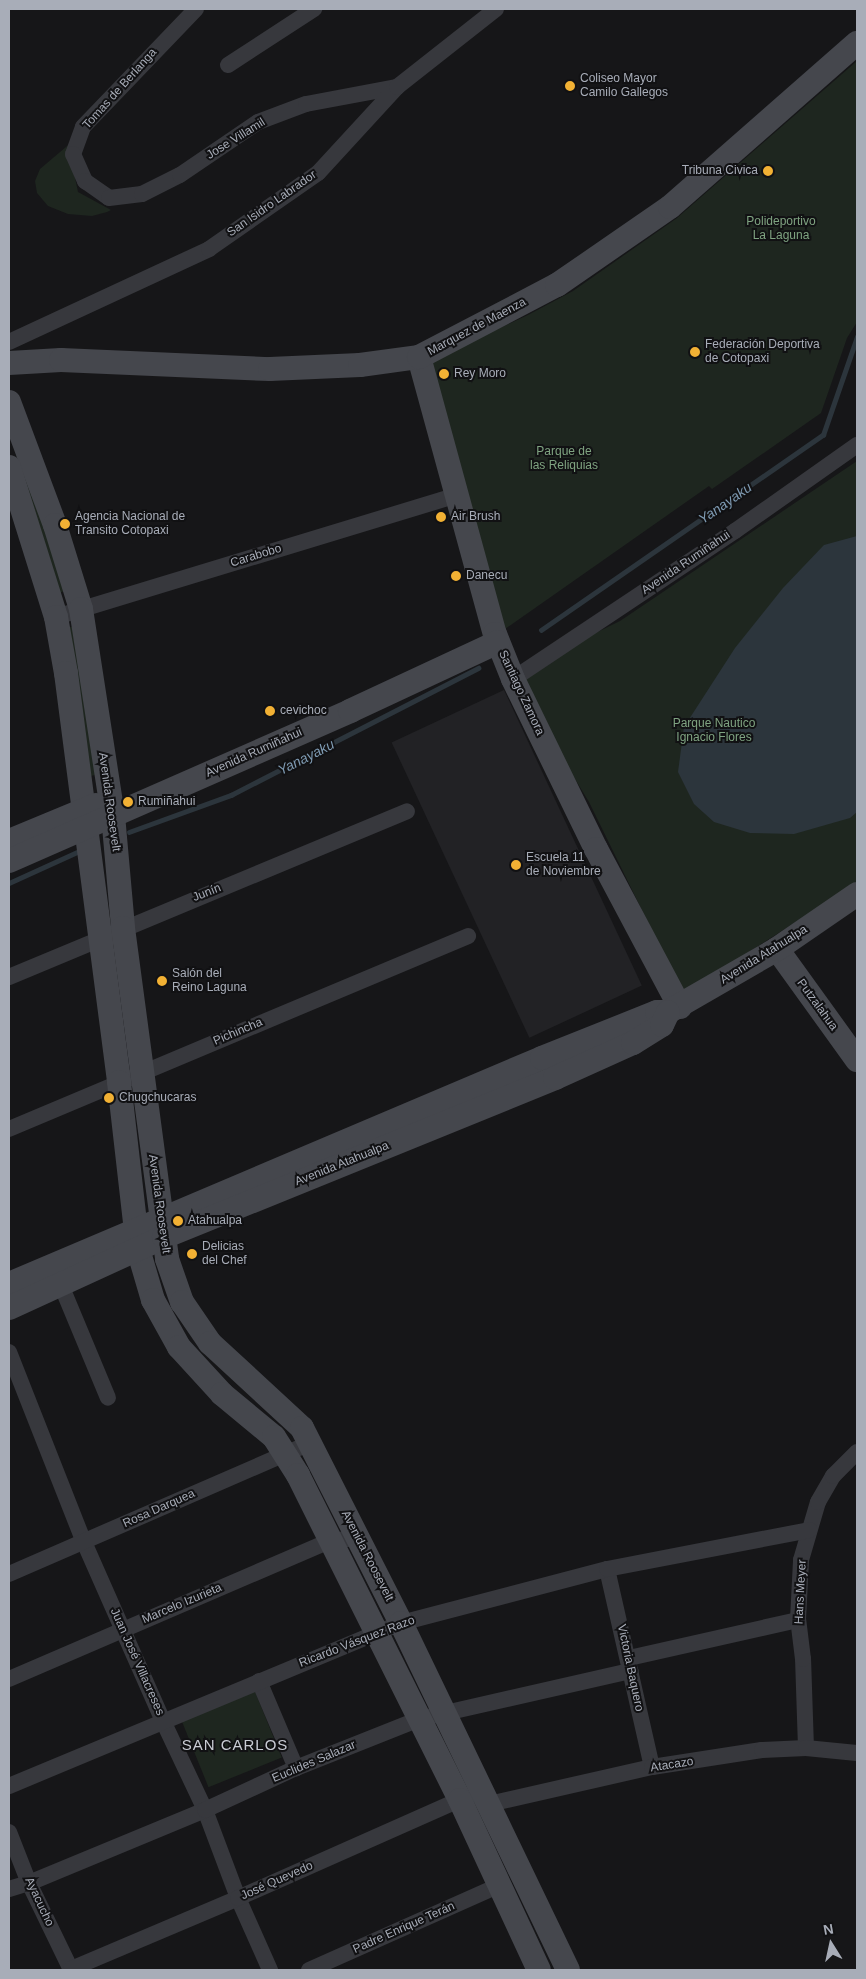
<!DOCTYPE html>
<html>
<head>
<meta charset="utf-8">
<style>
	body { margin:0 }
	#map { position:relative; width:866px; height:1979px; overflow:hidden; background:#161618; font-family:Helvetica,sans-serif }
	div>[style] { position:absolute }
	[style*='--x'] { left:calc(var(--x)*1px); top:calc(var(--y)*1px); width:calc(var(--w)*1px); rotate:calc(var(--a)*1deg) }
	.built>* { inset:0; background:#222225; transform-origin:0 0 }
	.green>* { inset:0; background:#1e261f; transform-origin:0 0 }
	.water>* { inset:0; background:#2c353c }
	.stream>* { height:4.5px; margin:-2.25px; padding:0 2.25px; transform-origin:2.25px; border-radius:2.25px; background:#2c353c }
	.street>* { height:16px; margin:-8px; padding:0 8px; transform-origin:8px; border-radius:8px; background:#37383d }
	.secondary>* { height:24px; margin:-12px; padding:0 12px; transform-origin:12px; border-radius:12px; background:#45474d }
	.dots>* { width:14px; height:14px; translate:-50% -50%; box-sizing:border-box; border:2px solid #111113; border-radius:50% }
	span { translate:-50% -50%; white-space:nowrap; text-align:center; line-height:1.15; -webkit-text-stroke:4px #111113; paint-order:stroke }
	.poi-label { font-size:12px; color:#a8adb8 }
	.left { translate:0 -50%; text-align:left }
	.right { translate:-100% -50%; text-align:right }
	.street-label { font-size:12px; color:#a8adb8 }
	.park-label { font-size:12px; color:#7fa381 }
	.water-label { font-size:14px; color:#7f9bb3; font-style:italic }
	.quarter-label { font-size:15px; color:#c9ccd4; letter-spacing:1px }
	.frame { position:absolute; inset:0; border:10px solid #a8adb8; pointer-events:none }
	.north { position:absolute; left:806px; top:1919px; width:50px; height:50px; -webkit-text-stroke:4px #111113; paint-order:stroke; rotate:350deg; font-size:14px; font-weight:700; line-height:20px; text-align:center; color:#a8adb8 }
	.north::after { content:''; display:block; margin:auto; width:18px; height:22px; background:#a8adb8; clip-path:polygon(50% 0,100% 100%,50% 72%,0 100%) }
</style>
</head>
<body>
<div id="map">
	<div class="built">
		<div style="left:504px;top:690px;width:326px;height:124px;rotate:65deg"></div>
	</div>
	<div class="green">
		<div style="clip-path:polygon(857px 61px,857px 322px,847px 338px,821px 413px,712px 489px,709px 486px,505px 629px,428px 361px,528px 315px,573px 291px,677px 218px)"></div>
		<div style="clip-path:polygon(73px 141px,73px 168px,78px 192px,111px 210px,107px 212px,92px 216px,68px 214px,48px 206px,37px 193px,35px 181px,40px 169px)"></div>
		<div style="clip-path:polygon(9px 430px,29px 469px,65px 591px,56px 594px)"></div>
		<div style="clip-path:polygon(857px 461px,857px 883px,683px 994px,589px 802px,511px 674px,620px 621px)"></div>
		<div style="clip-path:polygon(78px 626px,101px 774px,90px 776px,63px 628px)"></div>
		<div style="left:254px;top:1689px;width:74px;height:79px;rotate:68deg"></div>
	</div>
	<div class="water">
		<div style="clip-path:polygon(857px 536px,857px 812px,850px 818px,794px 834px,750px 833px,714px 822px,694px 804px,678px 772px,684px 727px,735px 648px,783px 588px,824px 545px)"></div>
	</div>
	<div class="stream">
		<div style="--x:541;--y:630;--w:343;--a:-34.7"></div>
		<div style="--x:823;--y:435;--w:104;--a:-70.9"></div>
		<div style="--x:129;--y:832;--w:109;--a:-19.9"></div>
		<div style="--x:231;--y:795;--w:278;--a:-27.2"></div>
		<div style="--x:9;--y:883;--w:75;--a:-24.5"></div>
	</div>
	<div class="street">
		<div style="--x:196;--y:9;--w:163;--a:133.8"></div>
		<div style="--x:83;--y:127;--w:29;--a:110"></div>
		<div style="--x:73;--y:154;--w:30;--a:66"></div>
		<div style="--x:85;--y:181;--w:29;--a:35"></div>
		<div style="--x:109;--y:198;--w:33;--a:-7"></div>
		<div style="--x:142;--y:194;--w:42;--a:-26.6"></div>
		<div style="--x:180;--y:175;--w:94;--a:-34.2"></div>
		<div style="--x:258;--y:122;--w:51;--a:-20.6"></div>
		<div style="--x:306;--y:104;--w:93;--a:-10.6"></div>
		<div style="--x:228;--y:65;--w:103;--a:-33.1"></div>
		<div style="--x:9;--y:342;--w:221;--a:-24.9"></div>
		<div style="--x:209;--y:249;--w:133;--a:-34.9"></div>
		<div style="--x:318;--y:173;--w:117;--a:-47.4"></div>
		<div style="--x:397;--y:87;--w:126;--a:-38.2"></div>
		<div style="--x:56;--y:617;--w:419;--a:-16.9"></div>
		<div style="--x:513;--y:679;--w:267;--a:-33.7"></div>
		<div style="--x:735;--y:531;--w:149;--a:-35.2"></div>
		<div style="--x:9;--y:977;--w:431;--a:-22.6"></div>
		<div style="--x:9;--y:1129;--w:498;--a:-22.8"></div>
		<div style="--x:61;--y:1285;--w:122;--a:67.4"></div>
		<div style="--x:9;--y:1352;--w:204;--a:68.5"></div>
		<div style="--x:84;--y:1542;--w:196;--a:66.2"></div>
		<div style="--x:163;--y:1721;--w:98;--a:64.7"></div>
		<div style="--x:205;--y:1810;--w:94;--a:69.4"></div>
		<div style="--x:238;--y:1898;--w:79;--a:66"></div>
		<div style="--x:607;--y:1569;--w:203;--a:77.2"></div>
		<div style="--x:9;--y:1574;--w:328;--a:-23.5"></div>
		<div style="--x:629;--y:1658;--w:173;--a:-12.7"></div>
		<div style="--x:9;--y:1679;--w:348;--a:-23.3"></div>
		<div style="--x:329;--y:1541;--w:28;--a:-6"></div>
		<div style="--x:259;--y:1681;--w:95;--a:67"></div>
		<div style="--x:806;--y:1748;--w:89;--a:-91.9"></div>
		<div style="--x:803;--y:1659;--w:39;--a:-97"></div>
		<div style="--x:798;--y:1620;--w:60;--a:-87.1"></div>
		<div style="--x:801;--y:1560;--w:60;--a:-73.7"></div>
		<div style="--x:818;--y:1502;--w:30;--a:-60"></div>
		<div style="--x:833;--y:1476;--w:34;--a:-45"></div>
		<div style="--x:9;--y:1786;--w:425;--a:-22.6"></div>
		<div style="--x:401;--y:1623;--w:213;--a:-14.7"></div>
		<div style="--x:607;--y:1569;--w:206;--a:-10.9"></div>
		<div style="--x:489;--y:1804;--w:167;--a:-12.8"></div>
		<div style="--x:652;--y:1767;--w:111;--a:-8.8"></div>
		<div style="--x:762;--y:1750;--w:44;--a:-2.6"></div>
		<div style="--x:806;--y:1748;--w:51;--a:5.6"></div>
		<div style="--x:9;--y:1832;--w:55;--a:68.6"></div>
		<div style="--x:29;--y:1883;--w:97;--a:64.2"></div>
		<div style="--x:9;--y:1889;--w:21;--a:-17"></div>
		<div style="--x:29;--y:1883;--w:191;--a:-22.5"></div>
		<div style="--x:205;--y:1810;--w:100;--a:-24.8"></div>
		<div style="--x:296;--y:1768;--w:132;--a:-21.7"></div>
		<div style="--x:419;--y:1719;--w:217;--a:-12.8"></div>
		<div style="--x:71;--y:1969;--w:181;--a:-23"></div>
		<div style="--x:238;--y:1898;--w:252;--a:-23.9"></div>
		<div style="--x:309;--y:1970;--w:209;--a:-24"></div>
	</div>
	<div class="secondary">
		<div style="--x:419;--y:357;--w:287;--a:74.7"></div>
		<div style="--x:495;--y:634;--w:48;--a:68.2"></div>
		<div style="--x:513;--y:679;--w:189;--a:64"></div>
		<div style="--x:596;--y:849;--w:179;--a:62"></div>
		<div style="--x:9;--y:363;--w:52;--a:-3.3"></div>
		<div style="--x:61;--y:360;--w:209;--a:2.5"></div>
		<div style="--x:270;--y:369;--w:90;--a:-2.5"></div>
		<div style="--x:360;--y:365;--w:60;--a:-7.7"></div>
		<div style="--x:419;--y:357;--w:156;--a:-27.6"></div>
		<div style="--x:557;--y:285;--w:137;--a:-34.6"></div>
		<div style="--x:670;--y:207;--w:249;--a:-41.3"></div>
		<div style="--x:9;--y:402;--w:131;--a:69.5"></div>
		<div style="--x:55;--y:525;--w:88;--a:72.8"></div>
		<div style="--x:81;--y:609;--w:208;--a:81.2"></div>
		<div style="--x:113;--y:815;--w:113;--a:84.9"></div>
		<div style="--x:123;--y:928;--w:334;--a:82.4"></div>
		<div style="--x:167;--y:1259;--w:46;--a:70.8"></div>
		<div style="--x:182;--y:1302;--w:50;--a:55.7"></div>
		<div style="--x:210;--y:1343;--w:125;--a:42.7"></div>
		<div style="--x:302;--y:1428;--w:219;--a:63.1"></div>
		<div style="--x:401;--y:1623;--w:385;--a:64.3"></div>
		<div style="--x:9;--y:467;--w:157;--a:72.6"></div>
		<div style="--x:56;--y:617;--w:57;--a:79.9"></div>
		<div style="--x:66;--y:673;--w:412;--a:82.6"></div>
		<div style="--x:119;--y:1082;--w:168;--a:83.5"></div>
		<div style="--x:138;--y:1249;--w:53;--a:73.6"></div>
		<div style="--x:153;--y:1300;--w:54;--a:61"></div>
		<div style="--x:179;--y:1347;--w:64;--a:47.5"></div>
		<div style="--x:222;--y:1394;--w:67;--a:39.6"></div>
		<div style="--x:274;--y:1437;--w:45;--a:57.7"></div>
		<div style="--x:298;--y:1475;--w:363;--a:63.5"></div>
		<div style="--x:460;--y:1800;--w:187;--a:65.1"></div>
		<div style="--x:9;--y:841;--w:94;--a:-22.5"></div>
		<div style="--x:9;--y:861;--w:373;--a:-23.7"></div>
		<div style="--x:350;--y:711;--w:163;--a:-25"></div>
		<div style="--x:777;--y:949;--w:137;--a:54.2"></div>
		<div style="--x:9;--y:1284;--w:579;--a:-22.98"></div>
		<div style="--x:542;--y:1058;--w:124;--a:-21.8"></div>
		<div style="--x:657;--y:1012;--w:11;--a:0"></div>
		<div style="--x:668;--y:1012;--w:126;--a:-30"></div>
		<div style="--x:777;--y:949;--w:97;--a:-34.5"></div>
		<div style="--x:9;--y:1308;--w:170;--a:-24.6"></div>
		<div style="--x:164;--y:1237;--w:422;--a:-22.1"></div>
		<div style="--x:555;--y:1078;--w:85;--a:-24.2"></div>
		<div style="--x:633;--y:1043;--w:34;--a:-32"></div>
		<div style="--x:662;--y:1025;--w:14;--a:-65"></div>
	</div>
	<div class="dots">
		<div style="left:570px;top:86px;background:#f2b134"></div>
		<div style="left:768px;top:171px;background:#f2b134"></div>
		<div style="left:695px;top:352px;background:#f2b134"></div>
		<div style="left:444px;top:374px;background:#f2b134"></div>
		<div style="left:441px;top:517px;background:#f2b134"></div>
		<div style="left:65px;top:524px;background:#f2b134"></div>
		<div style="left:456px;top:576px;background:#f2b134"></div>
		<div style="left:270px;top:711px;background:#f2b134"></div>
		<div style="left:128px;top:802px;background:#f2b134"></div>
		<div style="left:516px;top:865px;background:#f2b134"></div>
		<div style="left:162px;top:981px;background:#f2b134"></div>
		<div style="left:109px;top:1098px;background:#f2b134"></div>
		<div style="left:178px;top:1221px;background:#f2b134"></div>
		<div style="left:192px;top:1254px;background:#f2b134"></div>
	</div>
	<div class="poi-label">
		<span class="left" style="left:580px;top:86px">Coliseo Mayor<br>Camilo Gallegos</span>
		<span class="right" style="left:758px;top:171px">Tribuna Civica</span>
		<span class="left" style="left:705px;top:352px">Federación Deportiva<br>de Cotopaxi</span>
		<span class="left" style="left:454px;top:374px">Rey Moro</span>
		<span class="left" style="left:75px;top:524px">Agencia Nacional de<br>Transito Cotopaxi</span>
		<span class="left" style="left:451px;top:517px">Air Brush</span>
		<span class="left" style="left:466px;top:576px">Danecu</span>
		<span class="left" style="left:280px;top:711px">cevichoc</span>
		<span class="left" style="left:138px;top:802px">Rumiñahui</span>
		<span class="left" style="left:526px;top:865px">Escuela 11<br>de Noviembre</span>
		<span class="left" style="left:172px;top:981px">Salón del<br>Reino Laguna</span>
		<span class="left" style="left:119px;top:1098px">Chugchucaras</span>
		<span class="left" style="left:188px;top:1221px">Atahualpa</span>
		<span class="left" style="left:202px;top:1254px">Delicias<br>del Chef</span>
	</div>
	<div class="street-label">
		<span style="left:120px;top:89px;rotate:-48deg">Tomas de Berlanga</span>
		<span style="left:236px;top:139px;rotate:-32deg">Jose Villamil</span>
		<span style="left:272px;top:204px;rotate:-35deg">San Isidro Labrador</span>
		<span style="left:477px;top:327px;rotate:-28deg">Marquez de Maenza</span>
		<span style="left:256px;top:556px;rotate:-17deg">Carabobo</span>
		<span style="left:686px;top:563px;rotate:-34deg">Avenida Rumiñahui</span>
		<span style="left:521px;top:693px;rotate:65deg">Santiago Zamora</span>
		<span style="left:254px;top:753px;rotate:-24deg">Avenida Rumiñahui</span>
		<span style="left:109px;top:802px;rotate:82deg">Avenida Roosevelt</span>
		<span style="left:207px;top:893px;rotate:-22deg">Junín</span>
		<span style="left:764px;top:955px;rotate:-32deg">Avenida Atahualpa</span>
		<span style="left:817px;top:1005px;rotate:54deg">Putzalahua</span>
		<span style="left:238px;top:1032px;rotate:-23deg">Pichincha</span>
		<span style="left:342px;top:1164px;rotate:-22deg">Avenida Atahualpa</span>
		<span style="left:159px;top:1204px;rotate:82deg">Avenida Roosevelt</span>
		<span style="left:159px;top:1509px;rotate:-24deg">Rosa Darquea</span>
		<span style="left:367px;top:1556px;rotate:63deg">Avenida Roosevelt</span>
		<span style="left:801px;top:1592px;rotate:-87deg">Hans Meyer</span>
		<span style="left:182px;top:1604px;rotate:-23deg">Marcelo Izurieta</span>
		<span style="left:357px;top:1642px;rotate:-21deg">Ricardo Vásquez Razo</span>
		<span style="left:137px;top:1662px;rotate:66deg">Juan José Villacreses</span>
		<span style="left:630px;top:1668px;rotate:78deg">Victoria Baquero</span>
		<span style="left:314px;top:1762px;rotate:-23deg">Euclides Salazar</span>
		<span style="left:672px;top:1765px;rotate:-9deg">Atacazo</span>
		<span style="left:277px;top:1881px;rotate:-24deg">José Quevedo</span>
		<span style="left:39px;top:1902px;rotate:65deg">Ayacucho</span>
		<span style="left:404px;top:1928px;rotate:-24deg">Padre Enrique Terán</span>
	</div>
	<div class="park-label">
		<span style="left:781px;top:229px">Polideportivo<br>La Laguna</span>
		<span style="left:564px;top:459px">Parque de<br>las Reliquias</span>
		<span style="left:714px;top:731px">Parque Nautico<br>Ignacio Flores</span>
	</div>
	<div class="water-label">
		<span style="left:725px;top:503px;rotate:-35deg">Yanayaku</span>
		<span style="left:306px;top:757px;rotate:-27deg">Yanayaku</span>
	</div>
	<div class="quarter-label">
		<span style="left:235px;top:1745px">SAN CARLOS</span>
	</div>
	<div class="frame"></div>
	<div class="north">N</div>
</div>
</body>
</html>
